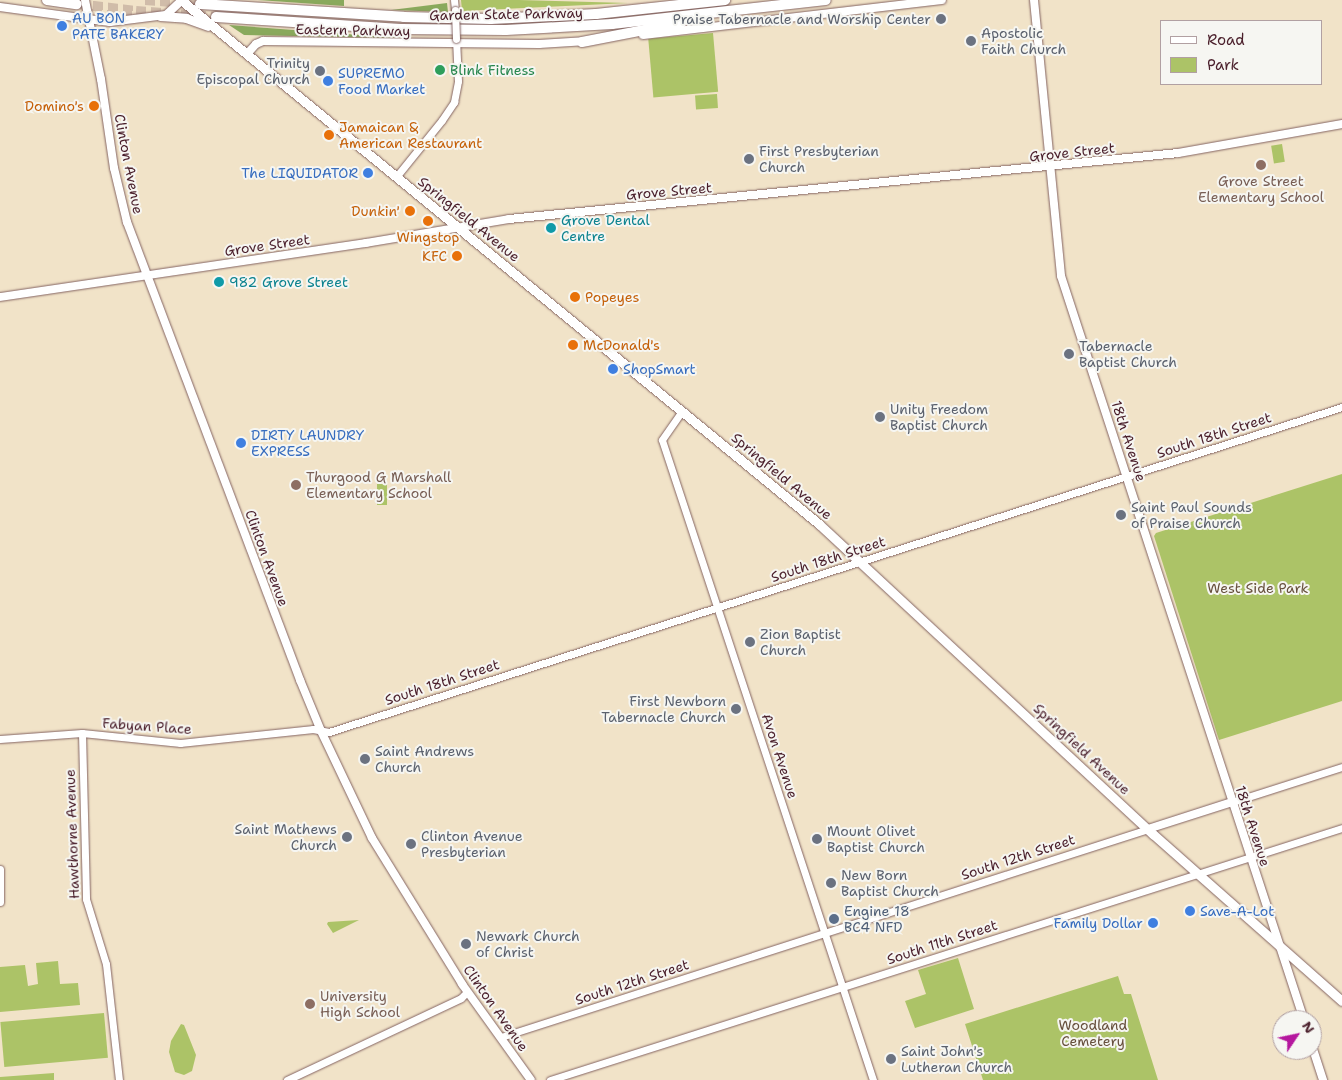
<!DOCTYPE html>
<html>
<head>
<meta charset="utf-8">
<style>
	body { margin:0 }
	#map { position:relative; width:1342px; height:1080px; overflow:hidden; background:#f1e3c8; font-family:"Shantell Sans",sans-serif }
	div>[style] { position:absolute }
	[style*='--x'] { left:calc(var(--x)*1px); top:calc(var(--y)*1px); width:calc(var(--w)*1px); rotate:calc(var(--a)*1deg) }
	.green>* { inset:0; background:#acc367; transform-origin:0 0 }
	.forest>* { inset:0; background:#89a95c }
	.motorway-tunnel>* { height:10px; margin-top:-5px; transform-origin:0; background:repeating-linear-gradient(90deg,#d0bca9 0 10px,transparent 0 15px) }
	.roads { filter:drop-shadow(0 0 1px #846462) drop-shadow(0 0 1px #846462) }
	.tertiary>* { height:7px; margin:-3.5px; padding:0 3.5px; transform-origin:3.5px; border-radius:3.5px; background:#fff }
	.secondary>* { height:8px; margin:-4px; padding:0 4px; transform-origin:4px; border-radius:4px; background:#fff }
	.primary>* { height:9px; margin:-4.5px; padding:0 4.5px; transform-origin:4.5px; border-radius:4.5px; background:#fff }
	.motorway>* { height:10px; margin:-5px; padding:0 5px; transform-origin:5px; border-radius:5px; background:#fff }
	.bridges { filter:drop-shadow(0 0 1px #846462) drop-shadow(0 0 1px #846462) }
	.tertiary-bridge>* { height:7px; margin:-3.5px; padding:0 3.5px; transform-origin:3.5px; border-radius:3.5px; background:#fff }
	.dots>* { width:14px; height:14px; translate:-50% -50%; box-sizing:border-box; border:2px solid #f6f6f2; border-radius:50% }
	span { translate:-50% -50%; white-space:nowrap; text-align:center; line-height:1.15; -webkit-text-stroke:4px #f6f6f2; paint-order:stroke }
	.street-label { font-size:14px; color:#4a1f2b }
	.shop-label { font-size:14px; color:#366cbe }
	.left { translate:0 -50%; text-align:left }
	.right { translate:-100% -50%; text-align:right }
	.worship-label { font-size:14px; color:#5b616d }
	.leisure-label { font-size:14px; color:#27864d }
	.food-label { font-size:14px; color:#c56008 }
	.education-label { font-size:14px; color:#785e54 }
	.culture-label { font-size:14px; color:#0d838f }
	.park-label { font-size:14px; color:#67503d }
	.service-label { font-size:14px; color:#4e5e75 }
	.legend { position:absolute; left:1160px; top:20px; width:162px; height:65px; box-sizing:border-box; background:#f6f6f2; border:1px solid #b1a0a2; margin:0; padding:6px 9px; list-style:none; font-size:15px; color:#4a1f2b }
	.legend li { display:flex; align-items:center; gap:10px; height:25px }
	.legend b { width:25px; border:1px solid #b1a0a2 }
	.north { position:absolute; left:1272px; top:1010px; width:50px; height:50px; box-sizing:border-box; background:#f6f6f2; border:1px solid #b1a0a2; border-radius:50%; rotate:56deg; font-size:14px; font-weight:700; line-height:20px; text-align:center; color:#4a1f2b }
	.north::after { content:''; display:block; margin:auto; width:18px; height:22px; background:#b5179e; clip-path:polygon(50% 0,100% 100%,50% 72%,0 100%) }
</style>
</head>
<body>
<div id="map">
	<div class="green">
		<div style="clip-path:polygon(461px 0,519px 0,628px 3px,462px 11px)"></div>
		<div style="left:713px;top:33px;width:59px;height:65px;rotate:85deg"></div>
		<div style="left:717px;top:94px;width:14px;height:22px;rotate:86deg"></div>
		<div style="left:1282px;top:144px;width:18px;height:11px;rotate:81deg"></div>
		<div style="clip-path:polygon(1342px 474px,1342px 701px,1219px 740px,1154px 536px,1156px 533px)"></div>
		<div style="left:377px;top:484px;width:10px;height:21px"></div>
		<div style="clip-path:polygon(359px 920px,333px 933px,327px 924px,328px 922px)"></div>
		<div style="clip-path:polygon(958px 958px,974px 1009px,915px 1028px,905px 1001px,926px 994px,918px 970px)"></div>
		<div style="clip-path:polygon(58px 961px,60px 984px,78px 983px,80px 1005px,0 1012px,0 967px,25px 965px,28px 986px,38px 984px,36px 963px)"></div>
		<div style="clip-path:polygon(1118px 976px,1124px 994px,1131px 994px,1158px 1080px,983px 1080px,965px 1024px)"></div>
		<div style="left:104px;top:1013px;width:45px;height:104px;rotate:85deg"></div>
		<div style="clip-path:polygon(181px 1024px,184px 1025px,196px 1055px,192px 1071px,184px 1075px,175px 1072px,169px 1052px,171px 1041px)"></div>
		<div style="clip-path:polygon(54px 1073px,54px 1080px,0 1080px,0 1077px)"></div>
	</div>
	<div class="forest">
		<div style="clip-path:polygon(258px 0,344px 0,344px 6px)"></div>
		<div style="clip-path:polygon(447px 3px,448px 12px,391px 10px)"></div>
		<div style="clip-path:polygon(229px 25px,400px 38px,244px 35px)"></div>
	</div>
	<div class="motorway-tunnel">
		<div style="--x:145;--y:0;--w:55;--a:4.2"></div>
		<div style="--x:78;--y:4;--w:58;--a:6.9"></div>
		<div style="--x:136;--y:11;--w:80;--a:4.3"></div>
	</div>
	<div class="roads">
		<div class="tertiary">
			<div style="--x:454;--y:0;--w:10;--a:84"></div>
			<div style="--x:396;--y:177;--w:73;--a:-51.1"></div>
			<div style="--x:442;--y:120;--w:22;--a:-56"></div>
			<div style="--x:454;--y:102;--w:21;--a:-79"></div>
			<div style="--x:458;--y:81;--w:42;--a:-92.7"></div>
			<div style="--x:682;--y:411;--w:35;--a:125"></div>
			<div style="--x:662;--y:440;--w:674;--a:71.75"></div>
			<div style="--x:82;--y:733;--w:166;--a:88.6"></div>
			<div style="--x:86;--y:899;--w:68;--a:72.9"></div>
			<div style="--x:106;--y:964;--w:117;--a:83.6"></div>
			<div style="--x:0;--y:739;--w:82;--a:-4.2"></div>
			<div style="--x:82;--y:733;--w:99;--a:5.8"></div>
			<div style="--x:180;--y:743;--w:134;--a:-6"></div>
			<div style="--x:313;--y:729;--w:16;--a:11"></div>
			<div style="--x:329;--y:732;--w:1064;--a:-17.79"></div>
			<div style="--x:1232;--y:802;--w:115;--a:-17.7"></div>
			<div style="--x:0;--y:869;--w:33;--a:90"></div>
			<div style="--x:501;--y:1037;--w:680;--a:-17.82"></div>
			<div style="--x:287;--y:1080;--w:192;--a:-25.2"></div>
			<div style="--x:461;--y:998;--w:8;--a:-45"></div>
			<div style="--x:550;--y:1080;--w:831;--a:-17.65"></div>
		</div>
		<div class="secondary">
			<div style="--x:85;--y:0;--w:81;--a:78.6"></div>
			<div style="--x:101;--y:79;--w:90;--a:81.7"></div>
			<div style="--x:114;--y:168;--w:56;--a:76.5"></div>
			<div style="--x:127;--y:222;--w:490;--a:69.3"></div>
			<div style="--x:300;--y:680;--w:55;--a:67.6"></div>
			<div style="--x:321;--y:731;--w:119;--a:64.5"></div>
			<div style="--x:372;--y:838;--w:172;--a:58.3"></div>
			<div style="--x:462;--y:984;--w:118;--a:54.3"></div>
			<div style="--x:1034;--y:0;--w:277;--a:84.4"></div>
			<div style="--x:1061;--y:276;--w:783;--a:71.91"></div>
			<div style="--x:0;--y:7;--w:111;--a:7.8"></div>
			<div style="--x:110;--y:22;--w:56;--a:-7.1"></div>
			<div style="--x:166;--y:15;--w:22;--a:-43"></div>
			<div style="--x:643;--y:35;--w:301;--a:-6.7"></div>
			<div style="--x:247;--y:54;--w:13;--a:-48"></div>
			<div style="--x:256;--y:44;--w:8;--a:-23"></div>
			<div style="--x:263;--y:41;--w:276;--a:0.6"></div>
			<div style="--x:539;--y:44;--w:48;--a:-3.6"></div>
			<div style="--x:0;--y:297;--w:370;--a:-8.4"></div>
			<div style="--x:366;--y:243;--w:145;--a:-9.5"></div>
			<div style="--x:509;--y:219;--w:672;--a:-5.63"></div>
			<div style="--x:1178;--y:153;--w:167;--a:-10"></div>
			<div style="--x:1148;--y:829;--w:88;--a:-17.8"></div>
			<div style="--x:1312;--y:1046;--w:36;--a:72"></div>
		</div>
		<div class="primary">
			<div style="--x:181;--y:0;--w:826;--a:39.4"></div>
			<div style="--x:819;--y:524;--w:456;--a:42.9"></div>
			<div style="--x:1153;--y:834;--w:252;--a:41.5"></div>
			<div style="--x:160;--y:16;--w:26;--a:4"></div>
			<div style="--x:186;--y:18;--w:23;--a:20"></div>
		</div>
		<div class="motorway">
			<div style="--x:47;--y:0;--w:30;--a:8"></div>
			<div style="--x:200;--y:4;--w:204;--a:3.6"></div>
			<div style="--x:404;--y:17;--w:87;--a:1.3"></div>
			<div style="--x:491;--y:19;--w:105;--a:-2.7"></div>
			<div style="--x:596;--y:14;--w:130;--a:-6.2"></div>
			<div style="--x:216;--y:17;--w:185;--a:3.7"></div>
			<div style="--x:401;--y:29;--w:105;--a:0.5"></div>
			<div style="--x:506;--y:30;--w:106;--a:-3.2"></div>
			<div style="--x:612;--y:24;--w:215;--a:-6.4"></div>
			<div style="--x:582;--y:42;--w:101;--a:-10.9"></div>
		</div>
	</div>
	<div class="bridges">
		<div class="tertiary-bridge">
			<div style="--x:455;--y:10;--w:29;--a:88"></div>
		</div>
	</div>
	<div class="dots">
		<div style="left:941px;top:19px;background:#6b7280"></div>
		<div style="left:62px;top:26px;background:#3f7fe0"></div>
		<div style="left:971px;top:41px;background:#6b7280"></div>
		<div style="left:440px;top:70px;background:#2e9e5b"></div>
		<div style="left:320px;top:71px;background:#6b7280"></div>
		<div style="left:328px;top:81px;background:#3f7fe0"></div>
		<div style="left:94px;top:106px;background:#e8710a"></div>
		<div style="left:329px;top:135px;background:#e8710a"></div>
		<div style="left:749px;top:159px;background:#6b7280"></div>
		<div style="left:1261px;top:165px;background:#8d6e63"></div>
		<div style="left:368px;top:173px;background:#3f7fe0"></div>
		<div style="left:410px;top:211px;background:#e8710a"></div>
		<div style="left:428px;top:221px;background:#e8710a"></div>
		<div style="left:551px;top:228px;background:#0f9aa8"></div>
		<div style="left:457px;top:256px;background:#e8710a"></div>
		<div style="left:219px;top:282px;background:#0f9aa8"></div>
		<div style="left:575px;top:297px;background:#e8710a"></div>
		<div style="left:573px;top:345px;background:#e8710a"></div>
		<div style="left:1069px;top:354px;background:#6b7280"></div>
		<div style="left:613px;top:369px;background:#3f7fe0"></div>
		<div style="left:880px;top:417px;background:#6b7280"></div>
		<div style="left:241px;top:443px;background:#3f7fe0"></div>
		<div style="left:296px;top:485px;background:#8d6e63"></div>
		<div style="left:1121px;top:515px;background:#6b7280"></div>
		<div style="left:750px;top:642px;background:#6b7280"></div>
		<div style="left:736px;top:709px;background:#6b7280"></div>
		<div style="left:365px;top:759px;background:#6b7280"></div>
		<div style="left:347px;top:837px;background:#6b7280"></div>
		<div style="left:817px;top:839px;background:#6b7280"></div>
		<div style="left:411px;top:844px;background:#6b7280"></div>
		<div style="left:831px;top:883px;background:#6b7280"></div>
		<div style="left:1190px;top:911px;background:#3f7fe0"></div>
		<div style="left:834px;top:919px;background:#5c6f8a"></div>
		<div style="left:1153px;top:923px;background:#3f7fe0"></div>
		<div style="left:466px;top:944px;background:#6b7280"></div>
		<div style="left:310px;top:1004px;background:#8d6e63"></div>
		<div style="left:891px;top:1059px;background:#6b7280"></div>
	</div>
	<div class="street-label">
		<span style="left:506px;top:14px;rotate:-1deg">Garden State Parkway</span>
		<span style="left:353px;top:30px;rotate:1deg">Eastern Parkway</span>
		<span style="left:1072px;top:152px;rotate:-6deg">Grove Street</span>
		<span style="left:129px;top:164px;rotate:79deg">Clinton Avenue</span>
		<span style="left:669px;top:191px;rotate:-5deg">Grove Street</span>
		<span style="left:469px;top:219px;rotate:39deg">Springfield Avenue</span>
		<span style="left:267px;top:245px;rotate:-8deg">Grove Street</span>
		<span style="left:1214px;top:435px;rotate:-18deg">South 18th Street</span>
		<span style="left:1129px;top:441px;rotate:72deg">18th Avenue</span>
		<span style="left:782px;top:476px;rotate:40deg">Springfield Avenue</span>
		<span style="left:267px;top:558px;rotate:70deg">Clinton Avenue</span>
		<span style="left:828px;top:559px;rotate:-18deg">South 18th Street</span>
		<span style="left:442px;top:682px;rotate:-18deg">South 18th Street</span>
		<span style="left:147px;top:726px;rotate:4deg">Fabyan Place</span>
		<span style="left:1082px;top:749px;rotate:43deg">Springfield Avenue</span>
		<span style="left:780px;top:756px;rotate:72deg">Avon Avenue</span>
		<span style="left:1253px;top:826px;rotate:72deg">18th Avenue</span>
		<span style="left:72px;top:834px;rotate:-92deg">Hawthorne Avenue</span>
		<span style="left:1018px;top:857px;rotate:-18deg">South 12th Street</span>
		<span style="left:942px;top:942px;rotate:-18deg">South 11th Street</span>
		<span style="left:632px;top:982px;rotate:-18deg">South 12th Street</span>
		<span style="left:496px;top:1008px;rotate:55deg">Clinton Avenue</span>
	</div>
	<div class="shop-label">
		<span class="left" style="left:72px;top:26px">AU BON<br>PATE BAKERY</span>
		<span class="left" style="left:338px;top:81px">SUPREMO<br>Food Market</span>
		<span class="right" style="left:358px;top:173px">The LIQUIDATOR</span>
		<span class="left" style="left:623px;top:369px">ShopSmart</span>
		<span class="left" style="left:251px;top:443px">DIRTY LAUNDRY<br>EXPRESS</span>
		<span class="left" style="left:1200px;top:911px">Save-A-Lot</span>
		<span class="right" style="left:1143px;top:923px">Family Dollar</span>
	</div>
	<div class="worship-label">
		<span class="right" style="left:931px;top:19px">Praise Tabernacle and Worship Center</span>
		<span class="left" style="left:981px;top:41px">Apostolic<br>Faith Church</span>
		<span class="right" style="left:310px;top:71px">Trinity<br>Episcopal Church</span>
		<span class="left" style="left:759px;top:159px">First Presbyterian<br>Church</span>
		<span class="left" style="left:1079px;top:354px">Tabernacle<br>Baptist Church</span>
		<span class="left" style="left:890px;top:417px">Unity Freedom<br>Baptist Church</span>
		<span class="left" style="left:1131px;top:515px">Saint Paul Sounds<br>of Praise Church</span>
		<span class="left" style="left:760px;top:642px">Zion Baptist<br>Church</span>
		<span class="right" style="left:726px;top:709px">First Newborn<br>Tabernacle Church</span>
		<span class="left" style="left:375px;top:759px">Saint Andrews<br>Church</span>
		<span class="right" style="left:337px;top:837px">Saint Mathews<br>Church</span>
		<span class="left" style="left:827px;top:839px">Mount Olivet<br>Baptist Church</span>
		<span class="left" style="left:421px;top:844px">Clinton Avenue<br>Presbyterian</span>
		<span class="left" style="left:841px;top:883px">New Born<br>Baptist Church</span>
		<span class="left" style="left:476px;top:944px">Newark Church<br>of Christ</span>
		<span class="left" style="left:901px;top:1059px">Saint John's<br>Lutheran Church</span>
	</div>
	<div class="leisure-label">
		<span class="left" style="left:450px;top:70px">Blink Fitness</span>
	</div>
	<div class="food-label">
		<span class="right" style="left:84px;top:106px">Domino's</span>
		<span class="left" style="left:339px;top:135px">Jamaican &amp;<br>American Restaurant</span>
		<span class="right" style="left:400px;top:211px">Dunkin'</span>
		<span style="left:428px;top:237px">Wingstop</span>
		<span class="right" style="left:447px;top:256px">KFC</span>
		<span class="left" style="left:585px;top:297px">Popeyes</span>
		<span class="left" style="left:583px;top:345px">McDonald's</span>
	</div>
	<div class="education-label">
		<span style="left:1261px;top:189px">Grove Street<br>Elementary School</span>
		<span class="left" style="left:306px;top:485px">Thurgood G Marshall<br>Elementary School</span>
		<span class="left" style="left:320px;top:1004px">University<br>High School</span>
	</div>
	<div class="culture-label">
		<span class="left" style="left:561px;top:228px">Grove Dental<br>Centre</span>
		<span class="left" style="left:229px;top:282px">982 Grove Street</span>
	</div>
	<div class="park-label">
		<span style="left:1258px;top:588px">West Side Park</span>
		<span style="left:1093px;top:1033px">Woodland<br>Cemetery</span>
	</div>
	<div class="service-label">
		<span class="left" style="left:844px;top:919px">Engine 18<br>BC4 NFD</span>
	</div>
	<ul class="legend">
	<li><b style="height:6px;background:#fff"></b>Road</li>
	<li><b style="height:14px;background:#acc367"></b>Park</li>
	</ul>
	<div class="north">N</div>
</div>
</body>
</html>
